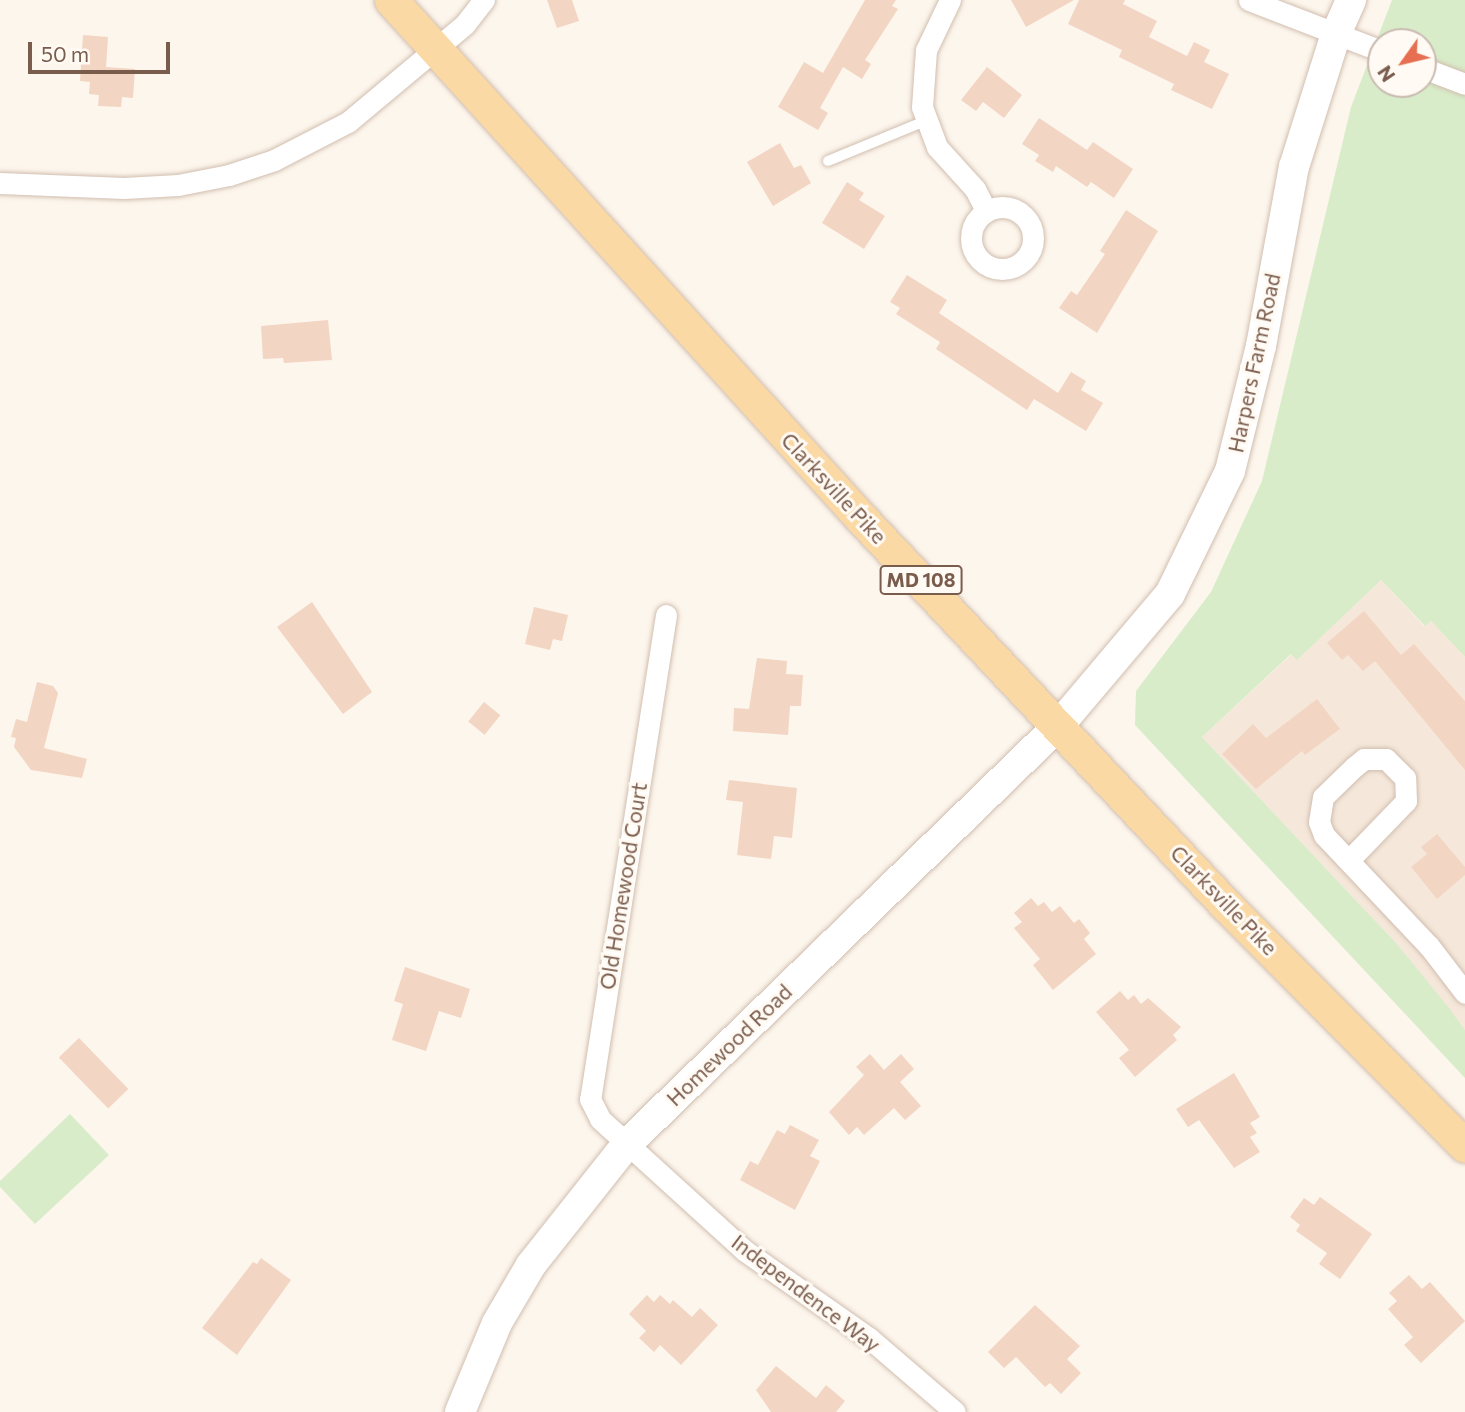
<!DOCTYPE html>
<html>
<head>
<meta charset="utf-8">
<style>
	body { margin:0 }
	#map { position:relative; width:1465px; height:1412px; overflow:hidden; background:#fdf6ec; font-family:Commissioner,sans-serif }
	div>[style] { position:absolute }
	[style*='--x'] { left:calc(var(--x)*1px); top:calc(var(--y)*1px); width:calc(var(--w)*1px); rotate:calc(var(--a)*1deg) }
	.residential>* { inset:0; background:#f5e8da }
	.green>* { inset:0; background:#d8ecc9 }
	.building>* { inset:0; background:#f3d5c3; transform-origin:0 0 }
	.roads { filter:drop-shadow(0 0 2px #d1beb0) drop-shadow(0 0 2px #d1beb0) }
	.lane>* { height:10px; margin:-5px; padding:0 5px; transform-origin:5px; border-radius:5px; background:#fff }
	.street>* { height:21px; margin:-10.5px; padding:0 10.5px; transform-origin:10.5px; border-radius:10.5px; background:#fff }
	.street>.ring { margin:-10.5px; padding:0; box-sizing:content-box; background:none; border:21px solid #fff; border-radius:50% }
	.secondary>* { height:30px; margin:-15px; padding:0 15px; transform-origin:15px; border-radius:15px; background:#fff }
	.primary>* { height:33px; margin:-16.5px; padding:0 16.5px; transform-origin:16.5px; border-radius:16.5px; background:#fbd9a5 }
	span { translate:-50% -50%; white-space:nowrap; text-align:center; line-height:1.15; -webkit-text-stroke:6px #fffaf3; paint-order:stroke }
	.shield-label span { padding:2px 5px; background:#fffaf3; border:2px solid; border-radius:5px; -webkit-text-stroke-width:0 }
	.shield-label { font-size:19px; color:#7a5c4d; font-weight:700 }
	.street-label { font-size:21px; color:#7a5c4d }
	.north { position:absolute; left:1367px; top:28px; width:70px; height:70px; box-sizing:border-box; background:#fffaf3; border:2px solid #cabbb1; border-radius:50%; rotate:236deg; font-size:19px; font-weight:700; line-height:28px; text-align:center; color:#7a5c4d }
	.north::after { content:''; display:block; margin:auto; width:24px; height:32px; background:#e76f51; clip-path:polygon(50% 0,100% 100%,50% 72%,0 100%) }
	.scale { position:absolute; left:28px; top:42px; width:142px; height:32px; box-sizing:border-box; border:4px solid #7a5c4d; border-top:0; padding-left:9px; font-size:21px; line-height:24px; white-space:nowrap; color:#7a5c4d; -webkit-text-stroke:5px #fffaf3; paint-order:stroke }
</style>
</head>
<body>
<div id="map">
	<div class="residential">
		<div style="clip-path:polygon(1381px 580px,1424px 626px,1431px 621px,1465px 657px,1465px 1030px,1397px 944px,1202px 737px,1292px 654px,1297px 659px)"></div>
	</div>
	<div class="green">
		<div style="clip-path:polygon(evenodd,1392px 0,1465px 0,1465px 657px,1431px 621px,1425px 626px,1381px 580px,1297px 660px,1291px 654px,1202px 737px,1397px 944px,1449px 1008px,1465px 1030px,1465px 1078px,1135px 725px,1136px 691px,1211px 592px,1262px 481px,1351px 107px,1392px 0,1381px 42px,1423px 42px,1423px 84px,1381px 84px,1381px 42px)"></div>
		<div style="clip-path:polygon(70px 1114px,109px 1155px,35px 1224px,0 1187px,0 1181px)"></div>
	</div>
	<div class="building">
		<div style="clip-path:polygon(547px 0,572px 0,579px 21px,557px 28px)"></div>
		<div style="clip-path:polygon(865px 0,896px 0,892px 6px,898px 9px,865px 60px,871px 64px,862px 79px,843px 67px,820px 108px,828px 113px,818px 130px,778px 107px,804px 62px,823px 73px)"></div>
		<div style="clip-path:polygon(1011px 0,1074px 0,1026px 27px)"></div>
		<div style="clip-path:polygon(1079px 0,1125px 0,1123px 4px,1157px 21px,1149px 37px,1187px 56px,1194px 42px,1210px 50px,1204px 62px,1229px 74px,1212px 109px,1171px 90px,1174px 84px,1119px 57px,1122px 50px,1068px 24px)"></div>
		<div style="clip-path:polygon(83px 35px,108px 37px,106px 67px,135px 69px,133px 98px,122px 97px,121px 107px,98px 106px,99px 95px,89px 94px,90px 82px,80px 81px)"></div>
		<div style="clip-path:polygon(987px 67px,1022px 95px,1004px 118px,983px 102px,976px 111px,961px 100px)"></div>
		<div style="clip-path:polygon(1039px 118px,1087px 150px,1093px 142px,1133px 169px,1114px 198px,1091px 182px,1087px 187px,1056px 166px,1053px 172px,1035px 161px,1039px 155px,1022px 144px)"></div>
		<div style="clip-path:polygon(780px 143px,794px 168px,801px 165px,811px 183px,773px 206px,747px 162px)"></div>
		<div style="clip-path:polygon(847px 182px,864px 193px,859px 200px,885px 216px,864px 249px,822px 223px)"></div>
		<div style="clip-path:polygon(1126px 210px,1158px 231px,1097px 333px,1059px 308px,1071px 291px,1077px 295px,1105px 254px,1100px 251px)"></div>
		<div style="clip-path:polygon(907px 275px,947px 300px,939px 313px,1058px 393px,1071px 372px,1086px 381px,1081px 390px,1103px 403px,1086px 431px,1034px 399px,1027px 410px,936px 349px,940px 342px,896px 314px,900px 308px,890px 302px)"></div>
		<div style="clip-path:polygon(328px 320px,332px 360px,284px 363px,283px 358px,263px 359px,261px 326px)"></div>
		<div style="clip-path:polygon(312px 602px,372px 692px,343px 714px,277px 627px)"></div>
		<div style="clip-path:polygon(534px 607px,568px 615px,562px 641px,553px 639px,550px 650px,525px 644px)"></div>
		<div style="clip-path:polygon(1364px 611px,1401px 655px,1414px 644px,1465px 701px,1465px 770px,1375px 661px,1363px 671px,1348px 655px,1342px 660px,1327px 643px)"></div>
		<div style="clip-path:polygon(757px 658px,787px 661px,786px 674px,803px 675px,801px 706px,790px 706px,788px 735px,733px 731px,734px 708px,749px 709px)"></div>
		<div style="clip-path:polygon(37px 682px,53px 686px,58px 693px,44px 748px,87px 759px,82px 778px,31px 770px,14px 747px,16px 738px,11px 737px,16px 719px,27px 722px)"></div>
		<div style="clip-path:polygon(1317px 699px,1340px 729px,1305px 755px,1302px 751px,1256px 789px,1222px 754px,1253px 724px,1266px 738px)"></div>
		<div style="left:484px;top:702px;width:21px;height:25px;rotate:39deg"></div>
		<div style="clip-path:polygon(729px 780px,797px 788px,792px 838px,774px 836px,771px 859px,737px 855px,743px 802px,726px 800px)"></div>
		<div style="clip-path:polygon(1437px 834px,1465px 867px,1465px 875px,1437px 899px,1411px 867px,1427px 854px,1421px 847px)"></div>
		<div style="clip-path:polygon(1031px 898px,1038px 906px,1044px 902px,1052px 912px,1060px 906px,1074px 923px,1079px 919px,1090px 933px,1084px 939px,1096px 954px,1053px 990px,1033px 965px,1040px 959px,1014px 928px,1022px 922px,1014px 913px)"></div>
		<div style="clip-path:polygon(405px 967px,470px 989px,461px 1018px,439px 1011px,426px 1051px,392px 1040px,403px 1004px,394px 1001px)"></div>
		<div style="clip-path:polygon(1120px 991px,1128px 1000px,1134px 995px,1141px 1004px,1148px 998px,1181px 1027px,1173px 1035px,1177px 1040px,1135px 1077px,1119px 1058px,1129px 1050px,1096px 1012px)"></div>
		<div style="left:79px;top:1038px;width:71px;height:28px;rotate:46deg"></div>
		<div style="clip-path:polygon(870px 1054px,884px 1070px,901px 1054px,914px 1069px,900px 1082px,921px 1106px,905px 1120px,894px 1108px,864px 1135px,857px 1127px,849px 1135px,829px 1112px,864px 1075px,856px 1067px)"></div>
		<div style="clip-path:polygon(1234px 1073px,1260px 1117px,1250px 1123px,1257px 1133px,1250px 1137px,1260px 1152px,1234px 1168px,1199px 1120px,1188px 1127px,1176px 1109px)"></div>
		<div style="clip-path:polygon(790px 1125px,819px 1140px,810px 1156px,820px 1161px,795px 1210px,740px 1180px,750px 1161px,758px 1165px,777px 1130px,785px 1134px)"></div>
		<div style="clip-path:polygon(1320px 1197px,1372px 1234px,1340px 1279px,1319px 1264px,1327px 1253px,1296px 1231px,1300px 1225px,1290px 1217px,1304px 1198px,1314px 1205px)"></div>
		<div style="clip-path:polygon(261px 1258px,291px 1280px,237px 1355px,202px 1328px,253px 1262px,257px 1264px)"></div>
		<div style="clip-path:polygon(1409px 1275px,1422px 1289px,1430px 1282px,1465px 1321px,1421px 1363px,1404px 1345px,1413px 1337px,1388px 1309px,1397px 1301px,1389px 1293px)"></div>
		<div style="clip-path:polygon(647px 1295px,654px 1302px,660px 1295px,670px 1304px,673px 1300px,692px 1317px,700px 1308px,718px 1325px,681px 1365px,660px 1345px,654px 1352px,639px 1338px,646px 1331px,629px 1314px)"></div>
		<div style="clip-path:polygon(1035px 1305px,1080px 1346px,1067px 1359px,1081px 1373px,1061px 1394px,1050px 1383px,1045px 1387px,1016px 1357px,1004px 1368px,988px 1352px)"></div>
		<div style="clip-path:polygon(776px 1366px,816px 1398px,826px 1385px,845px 1401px,836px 1412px,771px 1412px,756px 1390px)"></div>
	</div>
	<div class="roads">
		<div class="lane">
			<div style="--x:828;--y:161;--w:105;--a:-22.4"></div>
		</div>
		<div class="street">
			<div style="--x:950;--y:0;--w:55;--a:115.6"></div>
			<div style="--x:926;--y:50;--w:57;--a:94"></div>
			<div style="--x:922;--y:107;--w:43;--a:69.4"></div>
			<div style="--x:937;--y:147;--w:57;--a:47.9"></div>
			<div style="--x:975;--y:189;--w:25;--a:63"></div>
			<div style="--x:1249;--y:0;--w:142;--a:21.1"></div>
			<div style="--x:1423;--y:68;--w:45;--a:20.9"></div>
			<div style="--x:0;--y:183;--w:124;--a:2.3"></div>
			<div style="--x:124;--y:188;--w:54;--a:-3.2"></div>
			<div style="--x:178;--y:185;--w:52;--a:-11.1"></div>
			<div style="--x:229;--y:175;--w:47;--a:-18.4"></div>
			<div style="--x:274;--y:160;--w:83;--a:-27.2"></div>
			<div style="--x:348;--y:122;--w:153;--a:-39.9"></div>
			<div style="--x:465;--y:24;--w:31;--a:-52"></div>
			<div class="ring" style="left:971px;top:207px;width:41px;height:41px"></div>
			<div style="--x:666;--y:615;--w:490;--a:98.9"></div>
			<div style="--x:590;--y:1099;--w:22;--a:63"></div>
			<div style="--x:600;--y:1119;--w:196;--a:42.3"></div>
			<div style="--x:745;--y:1251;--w:151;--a:35.1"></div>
			<div style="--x:869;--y:1338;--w:113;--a:40.7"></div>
			<div style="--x:1349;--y:860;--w:82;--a:-46"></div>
			<div style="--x:1406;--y:801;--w:23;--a:-92"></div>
			<div style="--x:1405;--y:778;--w:27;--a:-135"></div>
			<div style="--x:1386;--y:759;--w:22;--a:180"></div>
			<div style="--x:1364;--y:759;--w:13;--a:141"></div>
			<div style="--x:1354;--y:767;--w:43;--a:135.9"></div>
			<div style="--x:1323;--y:797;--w:25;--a:99"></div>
			<div style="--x:1319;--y:822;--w:14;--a:69"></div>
			<div style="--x:1324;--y:835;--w:153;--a:46.6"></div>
			<div style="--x:1429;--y:946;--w:59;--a:52.5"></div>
		</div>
		<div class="secondary">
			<div style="--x:460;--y:1412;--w:96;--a:-67.4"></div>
			<div style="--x:497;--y:1323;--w:67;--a:-59.6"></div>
			<div style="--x:531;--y:1265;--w:154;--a:-51.6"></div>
			<div style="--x:627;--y:1144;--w:603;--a:-44.13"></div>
			<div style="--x:1060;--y:724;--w:170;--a:-49.8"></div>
			<div style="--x:1170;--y:594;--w:137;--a:-64"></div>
			<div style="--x:1230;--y:471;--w:129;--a:-76.1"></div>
			<div style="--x:1261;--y:346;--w:182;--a:-79.6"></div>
			<div style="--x:1294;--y:167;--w:139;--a:-72.5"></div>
			<div style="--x:1336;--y:34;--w:37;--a:-66"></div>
		</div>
		<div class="primary">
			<div style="--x:391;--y:0;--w:701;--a:47.78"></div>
			<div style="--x:862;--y:519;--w:531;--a:46.68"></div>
			<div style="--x:1226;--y:905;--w:339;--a:45.2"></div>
		</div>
	</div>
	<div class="shield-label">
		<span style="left:921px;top:580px">MD 108</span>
	</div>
	<div class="street-label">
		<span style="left:1254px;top:363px;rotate:-78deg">Harpers Farm Road</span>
		<span style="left:834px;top:488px;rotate:47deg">Clarksville Pike</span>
		<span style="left:623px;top:886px;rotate:-81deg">Old Homewood Court</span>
		<span style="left:1224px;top:900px;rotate:46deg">Clarksville Pike</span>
		<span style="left:729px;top:1045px;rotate:-44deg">Homewood Road</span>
		<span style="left:806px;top:1293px;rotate:37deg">Independence Way</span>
	</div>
	<div class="north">N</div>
	<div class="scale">50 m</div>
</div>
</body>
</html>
